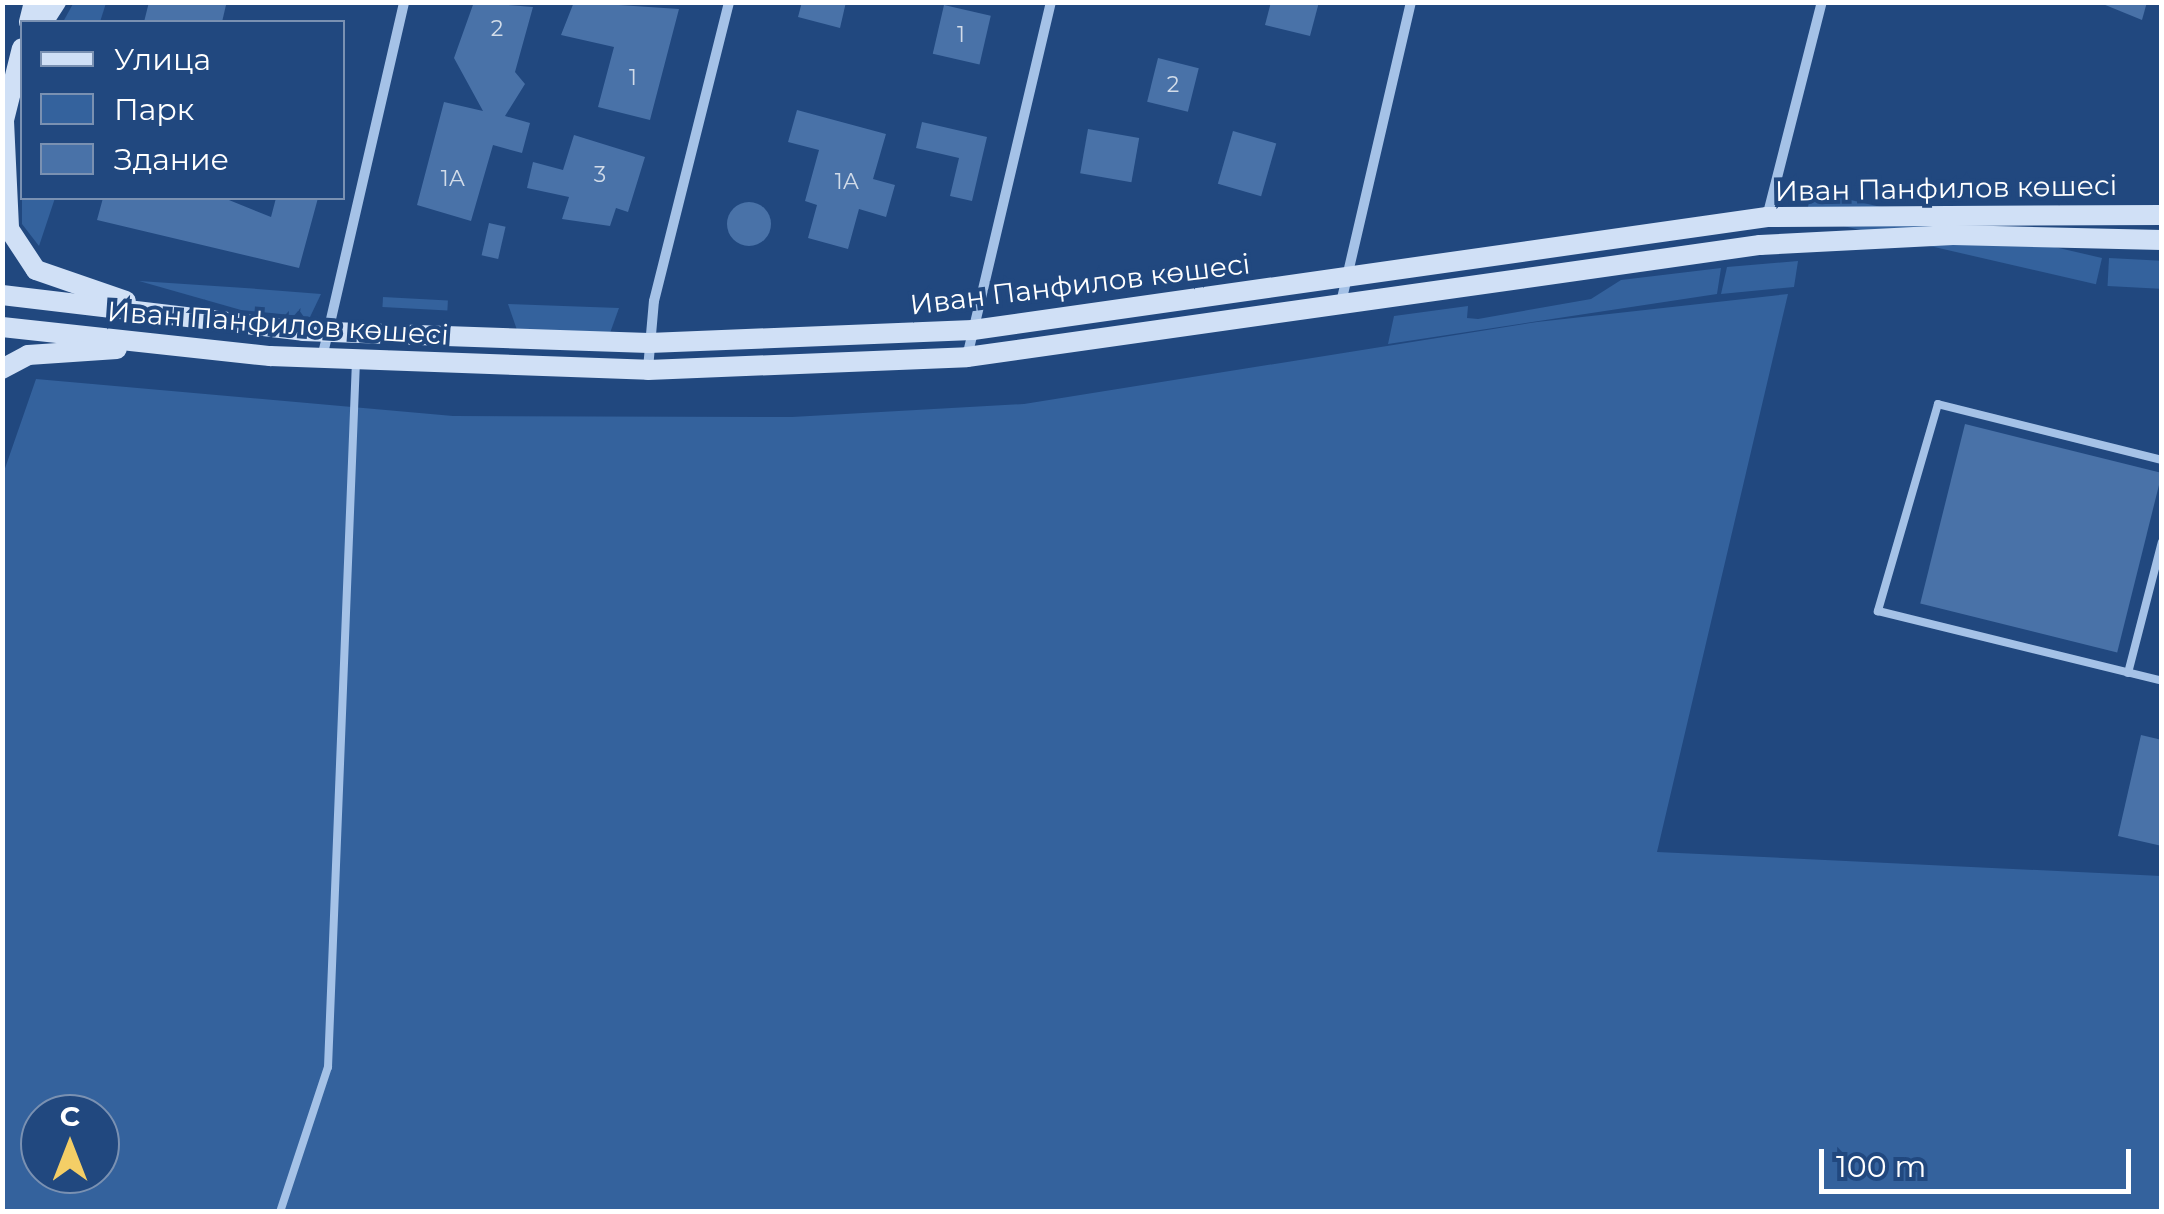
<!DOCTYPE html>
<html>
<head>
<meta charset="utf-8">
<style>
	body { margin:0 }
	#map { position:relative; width:2164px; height:1214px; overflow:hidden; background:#21487f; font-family:Montserrat,sans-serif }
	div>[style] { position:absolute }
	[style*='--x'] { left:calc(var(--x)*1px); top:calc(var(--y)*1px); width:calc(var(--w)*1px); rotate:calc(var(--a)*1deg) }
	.green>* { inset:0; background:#34629d; transform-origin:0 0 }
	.building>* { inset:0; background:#4972a8; transform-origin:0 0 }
	.round { border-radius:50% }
	.lane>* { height:8px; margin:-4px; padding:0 4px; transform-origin:4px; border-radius:4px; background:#a5c2e7 }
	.street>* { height:10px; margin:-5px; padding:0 5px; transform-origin:5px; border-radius:5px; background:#a5c2e7 }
	.secondary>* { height:20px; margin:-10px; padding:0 10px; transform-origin:10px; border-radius:10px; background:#d0e0f6 }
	span { translate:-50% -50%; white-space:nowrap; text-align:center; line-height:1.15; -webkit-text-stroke:8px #21487f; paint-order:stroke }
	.number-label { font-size:22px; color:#d2dce9 }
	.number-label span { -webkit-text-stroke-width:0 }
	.street-label { font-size:28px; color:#fff }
	.frame { position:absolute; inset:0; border:5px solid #fff; pointer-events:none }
	.legend { position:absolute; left:20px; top:20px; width:325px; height:180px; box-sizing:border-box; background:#21487f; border:2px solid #7a91b2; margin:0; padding:12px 18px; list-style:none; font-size:30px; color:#fff }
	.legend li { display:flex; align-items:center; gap:20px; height:50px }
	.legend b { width:50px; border:2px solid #7a91b2 }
	.north { position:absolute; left:20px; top:1094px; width:100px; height:100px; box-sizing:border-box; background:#21487f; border:2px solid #7a91b2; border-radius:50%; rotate:0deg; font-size:28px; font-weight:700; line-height:40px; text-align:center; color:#fff }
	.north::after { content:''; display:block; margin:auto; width:35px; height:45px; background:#f4ce66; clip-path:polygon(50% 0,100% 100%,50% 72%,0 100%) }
	.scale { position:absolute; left:1819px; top:1149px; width:312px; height:45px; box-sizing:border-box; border:5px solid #fff; border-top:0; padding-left:12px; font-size:30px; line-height:35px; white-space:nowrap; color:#fff; -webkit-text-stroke:8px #21487f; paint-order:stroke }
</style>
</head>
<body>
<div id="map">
	<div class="green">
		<div style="clip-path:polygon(74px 2px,106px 3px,100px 22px,63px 22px)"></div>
		<div style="clip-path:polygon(22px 166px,22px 198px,55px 198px,39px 246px,22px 224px)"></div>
		<div style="left:2102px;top:258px;width:27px;height:298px;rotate:103deg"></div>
		<div style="left:2109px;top:258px;width:52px;height:28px;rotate:3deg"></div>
		<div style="clip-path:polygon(1798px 261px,1794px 287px,1721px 294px,1727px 267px)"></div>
		<div style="clip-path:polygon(1721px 268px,1717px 294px,1388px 344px,1394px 316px,1468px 306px,1467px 318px,1478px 319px,1591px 299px,1621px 280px)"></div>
		<div style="clip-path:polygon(139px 281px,245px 288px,321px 294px,310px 317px,241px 310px)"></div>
		<div style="clip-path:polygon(evenodd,1788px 294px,1657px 852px,2161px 876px,2161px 1211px,3px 1212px,2px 477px,36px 379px,453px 416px,792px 417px,1024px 404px,1537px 322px,1788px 294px,40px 1114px,100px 1114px,100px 1174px,40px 1174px,40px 1114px)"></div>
		<div style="left:383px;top:297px;width:65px;height:10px;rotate:3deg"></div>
		<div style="clip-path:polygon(508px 304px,619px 308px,610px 333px,517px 330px)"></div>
	</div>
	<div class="building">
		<div style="clip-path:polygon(149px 2px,214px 2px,226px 5px,222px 22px,144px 22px)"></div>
		<div style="clip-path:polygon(474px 2px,533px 7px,515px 72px,525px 84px,505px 116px,530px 123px,522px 153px,493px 145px,471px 221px,417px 205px,444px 102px,483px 111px,454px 58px)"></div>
		<div style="clip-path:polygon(574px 2px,679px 9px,650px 120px,598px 107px,614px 47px,561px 35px)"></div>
		<div style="clip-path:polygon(802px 2px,846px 2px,840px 28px,798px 17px)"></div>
		<div style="clip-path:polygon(1271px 2px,1319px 2px,1310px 36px,1265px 25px)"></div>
		<div style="clip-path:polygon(2098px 2px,2147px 2px,2142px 20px)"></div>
		<div style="left:944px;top:5px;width:48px;height:50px;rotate:13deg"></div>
		<div style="left:1158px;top:58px;width:42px;height:45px;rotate:14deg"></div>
		<div style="clip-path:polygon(797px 110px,886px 134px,873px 179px,895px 185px,886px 217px,859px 209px,848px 249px,808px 238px,817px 205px,805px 201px,819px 150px,788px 142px)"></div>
		<div style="clip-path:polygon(922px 122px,987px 137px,972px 201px,950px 196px,959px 158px,916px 148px)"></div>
		<div style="left:1088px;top:129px;width:52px;height:45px;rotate:10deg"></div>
		<div style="left:1233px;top:131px;width:45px;height:55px;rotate:16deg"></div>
		<div style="clip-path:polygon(574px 135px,645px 157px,628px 212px,616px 208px,610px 226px,562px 219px,569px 197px,527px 188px,533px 162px,563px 170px)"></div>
		<div style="clip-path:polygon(103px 198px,224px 198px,271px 217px,276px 198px,318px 198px,299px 268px,97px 220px)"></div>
		<div class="round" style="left:727px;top:202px;width:44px;height:44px"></div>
		<div style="left:489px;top:223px;width:17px;height:33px;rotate:13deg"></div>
		<div style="left:1965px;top:424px;width:203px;height:185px;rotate:14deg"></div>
		<div style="clip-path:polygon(2141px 735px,2162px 740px,2162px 846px,2118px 836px)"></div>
	</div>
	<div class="lane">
		<div style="--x:2162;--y:460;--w:231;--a:-166"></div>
		<div style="--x:1938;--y:404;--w:216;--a:106.2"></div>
		<div style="--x:1878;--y:611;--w:292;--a:13.8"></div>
		<div style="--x:2128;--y:673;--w:135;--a:-75.5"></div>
		<div style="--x:280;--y:1212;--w:153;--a:-71.7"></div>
		<div style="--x:328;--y:1067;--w:708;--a:-87.73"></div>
	</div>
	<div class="street">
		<div style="--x:1767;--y:217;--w:222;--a:-75.7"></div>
		<div style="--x:1340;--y:307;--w:313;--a:-76.9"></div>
		<div style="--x:967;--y:357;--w:365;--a:-76.7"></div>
		<div style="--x:322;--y:358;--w:365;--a:-77"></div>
		<div style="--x:648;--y:369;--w:68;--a:-85"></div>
		<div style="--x:654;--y:301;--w:308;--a:-75.9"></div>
	</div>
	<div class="secondary">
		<div style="--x:29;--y:22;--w:21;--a:-76"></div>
		<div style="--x:43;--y:22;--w:24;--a:-57"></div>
		<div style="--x:4;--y:121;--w:108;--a:87.3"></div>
		<div style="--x:9;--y:229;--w:49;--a:56.6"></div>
		<div style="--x:36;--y:270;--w:95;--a:19"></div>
		<div style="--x:2;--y:128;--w:82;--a:-76"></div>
		<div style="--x:2;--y:295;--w:303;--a:6.8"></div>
		<div style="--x:303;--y:331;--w:346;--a:2"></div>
		<div style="--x:649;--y:343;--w:324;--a:-2.3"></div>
		<div style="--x:973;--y:330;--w:802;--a:-8.1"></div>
		<div style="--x:1767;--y:217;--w:395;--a:-0.3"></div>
		<div style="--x:2;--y:327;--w:270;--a:6.2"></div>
		<div style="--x:270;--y:356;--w:378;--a:2.1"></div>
		<div style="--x:648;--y:370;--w:319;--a:-2.3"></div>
		<div style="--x:967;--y:357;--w:801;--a:-8.04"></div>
		<div style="--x:1760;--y:245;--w:193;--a:-3"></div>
		<div style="--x:1953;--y:235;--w:209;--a:1.4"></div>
		<div style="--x:2;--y:369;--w:30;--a:-28"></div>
		<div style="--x:28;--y:355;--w:89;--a:-3.9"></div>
	</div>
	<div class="number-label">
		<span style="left:497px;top:29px">2</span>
		<span style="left:961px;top:35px">1</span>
		<span style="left:633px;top:78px">1</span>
		<span style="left:1173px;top:85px">2</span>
		<span style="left:600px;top:175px">3</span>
		<span style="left:453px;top:179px">1А</span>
		<span style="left:847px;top:182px">1А</span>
	</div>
	<div class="street-label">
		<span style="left:1946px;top:188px;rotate:-1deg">Иван Панфилов көшесі</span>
		<span style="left:1080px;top:284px;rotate:-7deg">Иван Панфилов көшесі</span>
		<span style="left:278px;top:323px;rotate:4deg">Иван Панфилов көшесі</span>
	</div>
	<div class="frame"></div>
	<ul class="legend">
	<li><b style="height:12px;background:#d0e0f6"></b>Улица</li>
	<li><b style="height:28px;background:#34629d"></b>Парк</li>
	<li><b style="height:28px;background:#4972a8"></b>Здание</li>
	</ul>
	<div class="north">С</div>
	<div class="scale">100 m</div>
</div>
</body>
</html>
